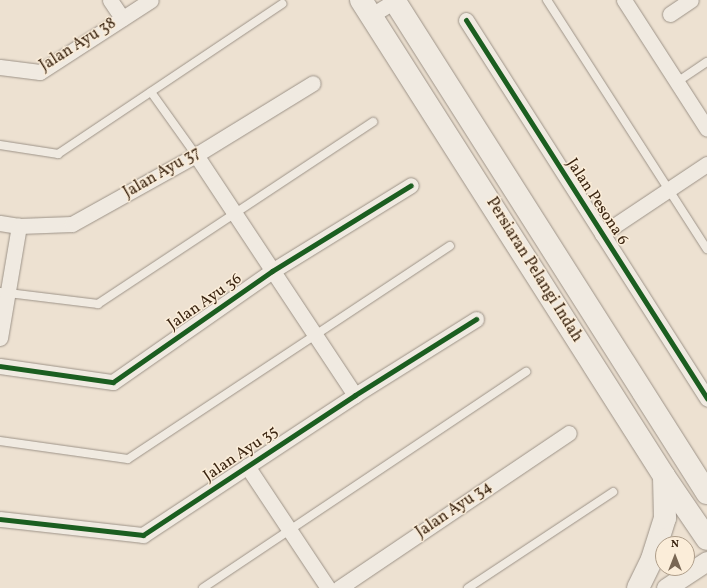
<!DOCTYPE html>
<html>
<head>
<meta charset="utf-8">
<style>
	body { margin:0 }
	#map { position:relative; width:707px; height:588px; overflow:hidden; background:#ede1d1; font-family:Vollkorn,serif }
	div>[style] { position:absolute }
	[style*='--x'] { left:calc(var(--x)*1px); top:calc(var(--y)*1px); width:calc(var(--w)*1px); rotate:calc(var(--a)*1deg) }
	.roads { filter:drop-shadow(0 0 1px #9d9388) drop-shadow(0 0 1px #9d9388) }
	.service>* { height:8px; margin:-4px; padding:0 4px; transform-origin:4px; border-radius:4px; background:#f0eae1 }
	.minor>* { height:15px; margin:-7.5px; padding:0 7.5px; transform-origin:7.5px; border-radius:7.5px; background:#f0eae1 }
	.tertiary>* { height:19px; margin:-9.5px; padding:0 9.5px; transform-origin:9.5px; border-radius:9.5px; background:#f0eae1 }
	.secondary>* { height:22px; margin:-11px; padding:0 11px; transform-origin:11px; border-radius:11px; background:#f0eae1 }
	.cycleway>* { height:5px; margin:-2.5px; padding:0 2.5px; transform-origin:2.5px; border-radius:2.5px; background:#1b5e20 }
	span { translate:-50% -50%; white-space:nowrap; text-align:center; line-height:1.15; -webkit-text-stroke:3px #fbedd9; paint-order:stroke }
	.street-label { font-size:16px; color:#3b2511 }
	.north { position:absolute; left:655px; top:536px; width:40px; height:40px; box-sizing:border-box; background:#fbedd9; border:1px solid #ae9d89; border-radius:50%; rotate:0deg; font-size:11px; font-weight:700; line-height:16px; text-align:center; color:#3b2511 }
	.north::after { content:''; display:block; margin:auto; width:14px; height:18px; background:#796754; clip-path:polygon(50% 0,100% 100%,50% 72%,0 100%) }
</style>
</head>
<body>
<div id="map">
	<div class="roads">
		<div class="service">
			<div style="--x:547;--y:0;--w:296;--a:57.3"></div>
			<div style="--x:677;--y:82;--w:36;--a:-34"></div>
			<div style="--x:151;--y:92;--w:77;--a:54.5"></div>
			<div style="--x:0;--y:145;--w:59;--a:8.8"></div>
			<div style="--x:58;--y:154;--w:270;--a:-33.8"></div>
			<div style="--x:0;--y:292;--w:99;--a:7"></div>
			<div style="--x:98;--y:304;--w:330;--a:-33.5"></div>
			<div style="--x:0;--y:441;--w:129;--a:8"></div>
			<div style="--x:128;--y:459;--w:386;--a:-33.5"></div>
			<div style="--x:203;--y:588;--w:389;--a:-33.8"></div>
			<div style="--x:468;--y:588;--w:174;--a:-33.5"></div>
		</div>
		<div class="minor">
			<div style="--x:110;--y:0;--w:22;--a:56"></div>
			<div style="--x:624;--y:0;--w:153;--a:57.2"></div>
			<div style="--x:670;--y:14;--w:25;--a:-34"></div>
			<div style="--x:372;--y:15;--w:28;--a:-32"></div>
			<div style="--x:466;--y:20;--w:449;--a:57.5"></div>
			<div style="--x:0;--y:67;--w:40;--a:7.1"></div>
			<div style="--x:40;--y:72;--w:132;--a:-33"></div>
			<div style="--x:196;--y:155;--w:288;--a:56.5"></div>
			<div style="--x:0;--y:223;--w:19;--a:9"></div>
			<div style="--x:19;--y:226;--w:53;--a:-2.2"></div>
			<div style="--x:72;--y:224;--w:142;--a:-29.1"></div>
			<div style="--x:196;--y:155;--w:137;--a:-31.6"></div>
			<div style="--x:602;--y:234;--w:126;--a:-33.7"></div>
			<div style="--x:0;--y:338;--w:114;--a:-80.4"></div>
			<div style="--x:0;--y:366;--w:114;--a:8.1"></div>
			<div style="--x:113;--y:382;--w:194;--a:-34.9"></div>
			<div style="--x:272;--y:271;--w:163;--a:-31.7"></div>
			<div style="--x:247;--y:466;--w:146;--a:56.4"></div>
			<div style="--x:0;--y:519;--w:144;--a:6.4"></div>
			<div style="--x:143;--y:535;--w:254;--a:-33.4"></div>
			<div style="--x:355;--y:395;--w:143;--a:-32.1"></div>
			<div style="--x:339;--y:588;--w:277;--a:-34"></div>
		</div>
		<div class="tertiary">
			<div style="--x:666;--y:588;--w:49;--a:-33.4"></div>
		</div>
		<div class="secondary">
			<div style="--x:361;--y:0;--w:564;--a:57.52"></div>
			<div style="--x:664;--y:476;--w:76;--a:55.7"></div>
			<div style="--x:394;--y:0;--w:584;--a:57.59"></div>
			<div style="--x:638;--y:588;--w:32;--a:-64"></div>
			<div style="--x:652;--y:559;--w:43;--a:-72.4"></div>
			<div style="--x:665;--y:518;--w:42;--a:-91.4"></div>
		</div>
	</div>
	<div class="cycleway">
		<div style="--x:466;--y:20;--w:449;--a:57.5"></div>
		<div style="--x:0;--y:366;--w:114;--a:8.1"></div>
		<div style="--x:113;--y:382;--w:194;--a:-34.9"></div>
		<div style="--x:272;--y:271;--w:163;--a:-31.7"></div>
		<div style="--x:0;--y:519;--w:144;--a:6.4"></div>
		<div style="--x:143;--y:535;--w:254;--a:-33.4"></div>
		<div style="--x:355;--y:395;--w:143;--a:-32.1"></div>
	</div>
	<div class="street-label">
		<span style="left:78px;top:45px;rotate:-32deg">Jalan Ayu 38</span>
		<span style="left:162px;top:173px;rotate:-30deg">Jalan Ayu 37</span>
		<span style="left:597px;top:202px;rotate:57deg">Jalan Pesona 6</span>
		<span style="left:534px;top:270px;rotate:58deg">Persiaran Pelangi Indah</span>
		<span style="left:205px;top:302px;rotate:-35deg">Jalan Ayu 36</span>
		<span style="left:241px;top:454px;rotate:-34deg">Jalan Ayu 35</span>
		<span style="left:454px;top:510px;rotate:-34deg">Jalan Ayu 34</span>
	</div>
	<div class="north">N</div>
</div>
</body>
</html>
